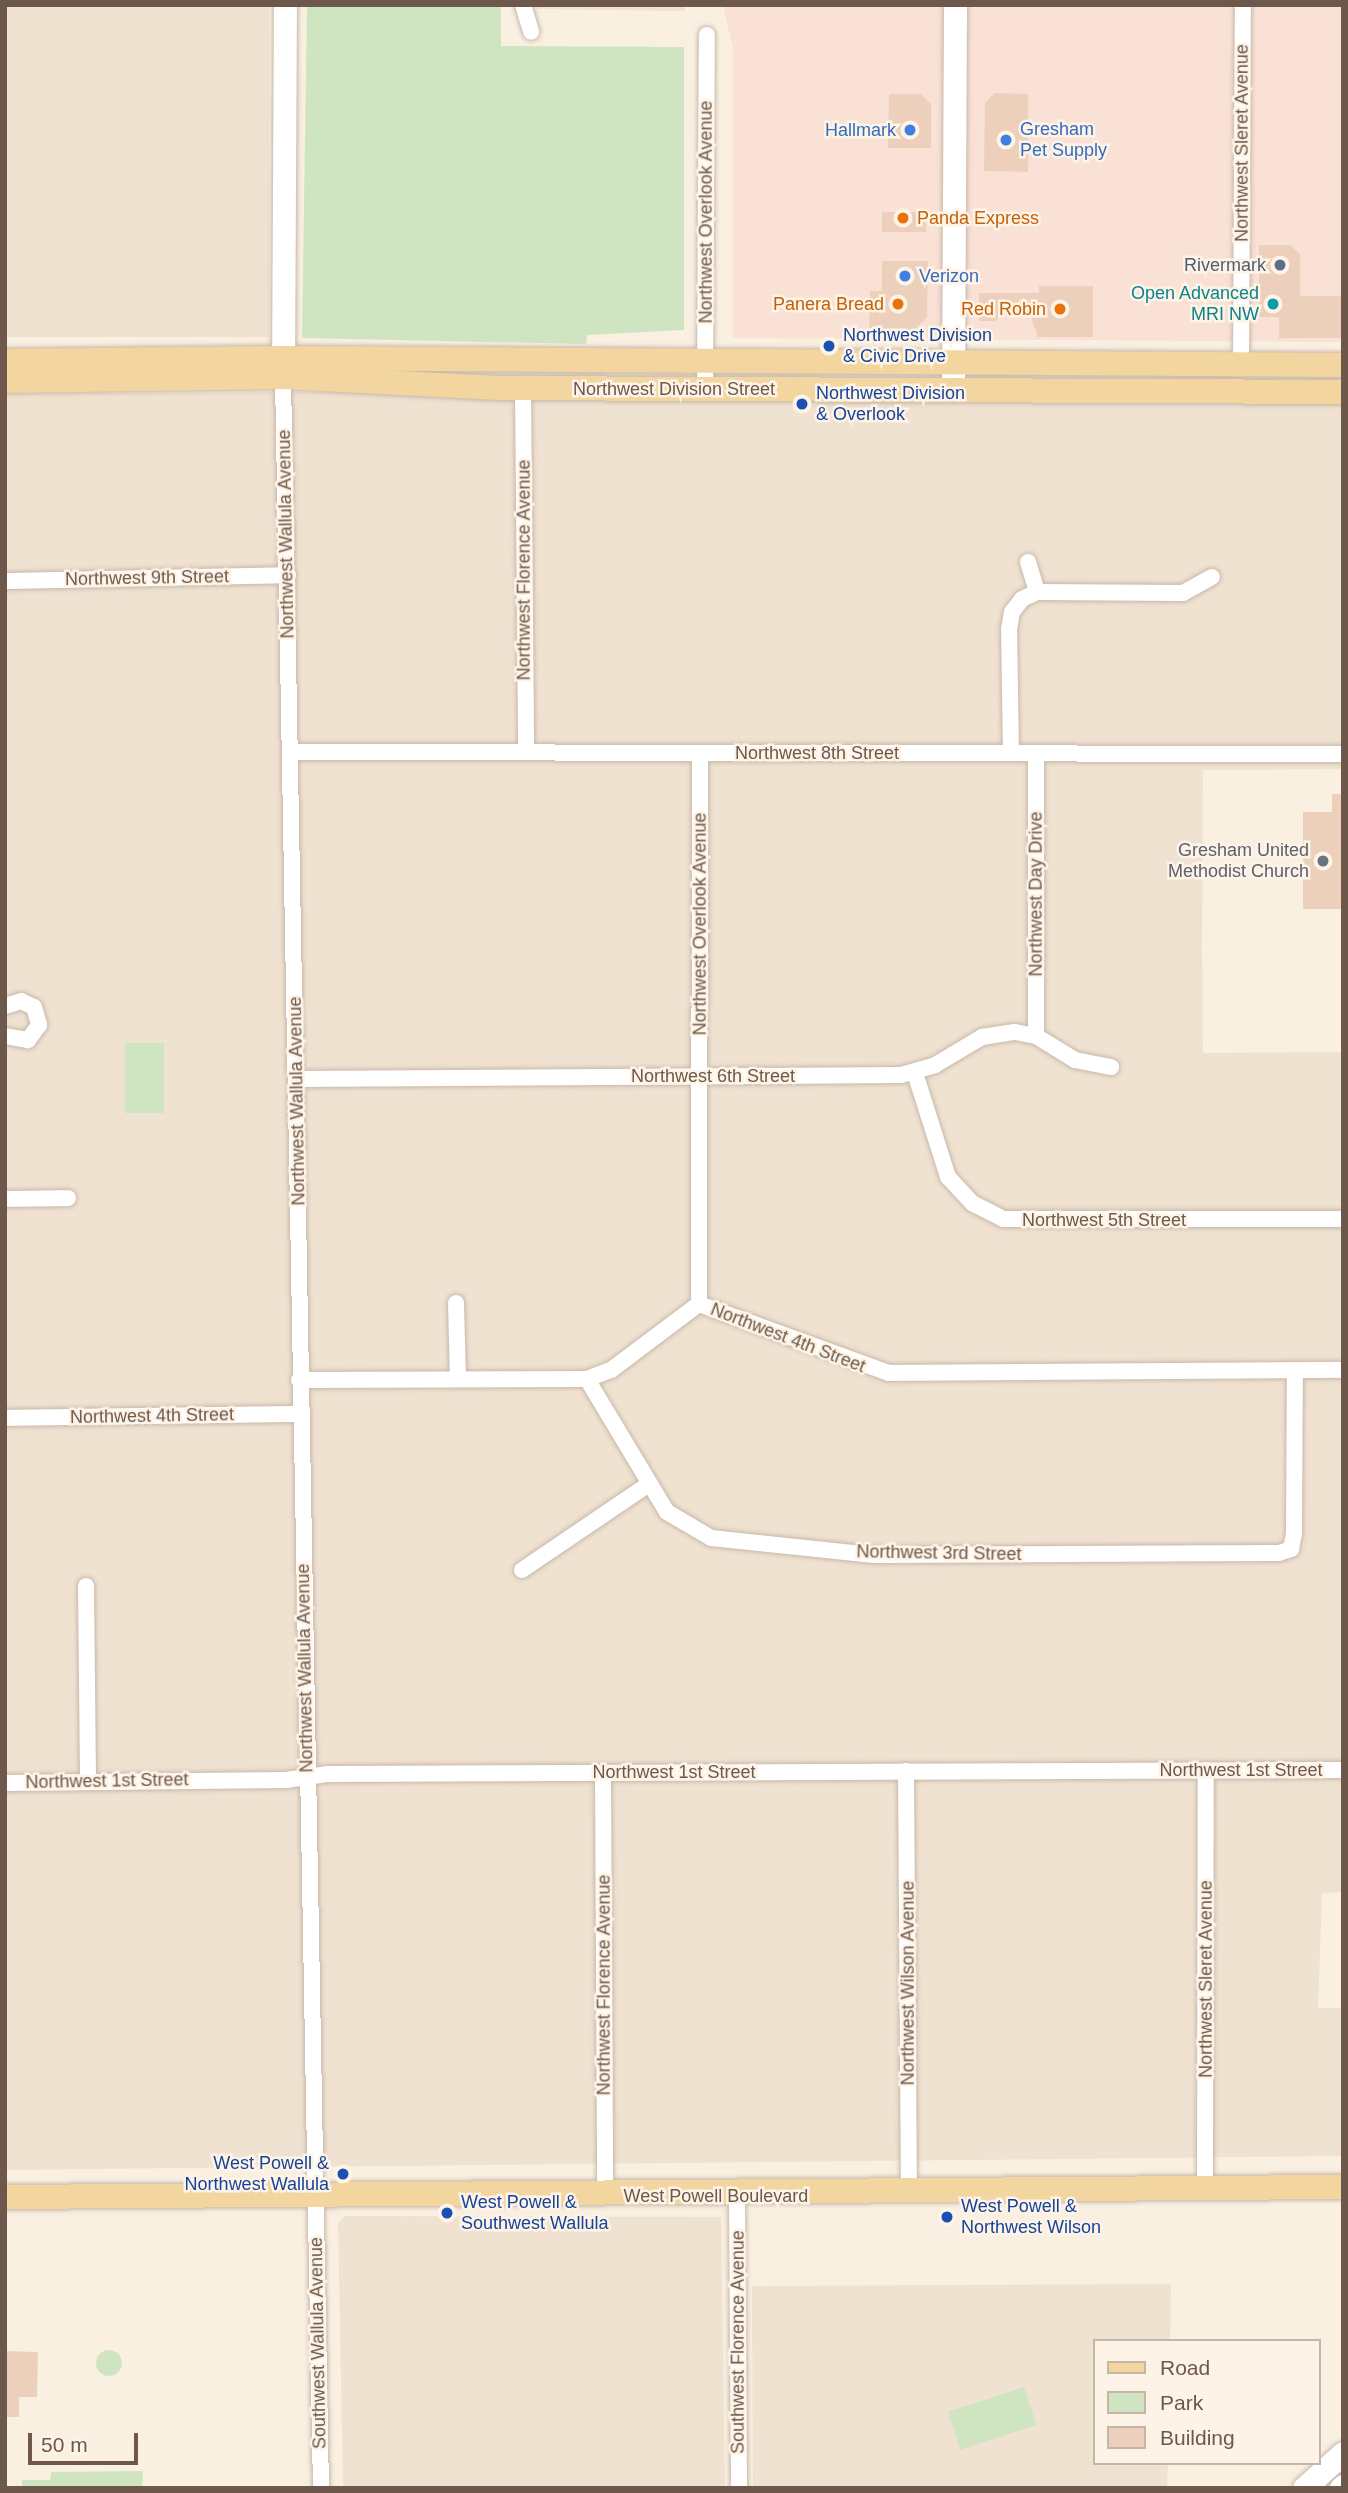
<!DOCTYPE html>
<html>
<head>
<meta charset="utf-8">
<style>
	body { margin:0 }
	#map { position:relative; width:1348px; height:2493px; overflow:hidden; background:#f9f0e1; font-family:Helvetica,sans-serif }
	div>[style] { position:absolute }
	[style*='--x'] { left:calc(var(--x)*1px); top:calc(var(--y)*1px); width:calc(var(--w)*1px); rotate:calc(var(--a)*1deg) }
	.residential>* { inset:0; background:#f0e2d1; transform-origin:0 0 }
	.commercial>* { inset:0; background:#f9e1d6 }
	.green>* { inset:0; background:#cfe5c2; transform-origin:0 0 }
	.round { border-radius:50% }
	.building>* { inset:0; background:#ecd0bc }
	.roads { filter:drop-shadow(0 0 2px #c8b8aa) drop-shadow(0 0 2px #c8b8aa) }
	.street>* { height:16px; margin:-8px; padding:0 8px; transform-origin:8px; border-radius:8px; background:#fff }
	.secondary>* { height:23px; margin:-11.5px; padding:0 11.5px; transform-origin:11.5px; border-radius:11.5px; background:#fff }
	.primary>* { height:24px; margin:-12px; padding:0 12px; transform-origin:12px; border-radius:12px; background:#f2d59f }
	.dots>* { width:19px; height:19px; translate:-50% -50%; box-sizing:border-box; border:4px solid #fdf4e7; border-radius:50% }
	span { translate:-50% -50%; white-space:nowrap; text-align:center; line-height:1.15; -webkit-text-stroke:5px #fdf4e7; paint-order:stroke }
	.shop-label { font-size:18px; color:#366cbe }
	.right { translate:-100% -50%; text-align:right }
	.left { translate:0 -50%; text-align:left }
	.street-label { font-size:18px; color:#6e584b }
	.food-label { font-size:18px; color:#c56008 }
	.service-label { font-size:18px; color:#4e5e75 }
	.culture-label { font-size:18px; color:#0d838f }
	.transit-label { font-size:18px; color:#164399 }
	.worship-label { font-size:18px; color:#5b616d }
	.frame { position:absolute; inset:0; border:7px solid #6e584b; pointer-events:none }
	.legend { position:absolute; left:1093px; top:2339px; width:228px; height:126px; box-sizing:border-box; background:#fdf4e7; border:2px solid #c4b6a9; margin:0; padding:9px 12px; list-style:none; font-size:21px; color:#6e584b }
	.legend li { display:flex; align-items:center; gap:14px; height:35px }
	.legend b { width:35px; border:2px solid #c4b6a9 }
	.scale { position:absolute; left:28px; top:2433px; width:110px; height:32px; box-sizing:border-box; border:4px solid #6e584b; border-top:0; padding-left:9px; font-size:21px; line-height:24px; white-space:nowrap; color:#6e584b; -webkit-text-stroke:5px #fdf4e7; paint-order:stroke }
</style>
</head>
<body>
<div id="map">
	<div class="residential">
		<div style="left:5px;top:5px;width:264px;height:332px"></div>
		<div style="clip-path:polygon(536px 5px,685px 5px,685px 11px,536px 9px)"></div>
		<div style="clip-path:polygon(296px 392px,1343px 400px,1343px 769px,1203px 770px,1202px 946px,1203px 1053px,1343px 1052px,1343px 1892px,1322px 1893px,1318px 2008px,1343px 2008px,1343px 2156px,5px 2170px,5px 394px)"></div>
		<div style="clip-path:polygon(345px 2216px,721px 2217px,725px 2488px,343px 2488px,338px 2223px)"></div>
		<div style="clip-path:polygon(1171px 2284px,1170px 2341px,1094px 2341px,1094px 2463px,1168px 2463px,1167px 2488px,753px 2488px,752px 2286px)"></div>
	</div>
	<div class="commercial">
		<div style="clip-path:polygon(723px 5px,1343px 5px,1343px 342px,733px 338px,733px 49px)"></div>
	</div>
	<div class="green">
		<div style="clip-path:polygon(307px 5px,501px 5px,501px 46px,684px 47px,684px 330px,587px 335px,586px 344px,302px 338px)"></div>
		<div style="left:125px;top:1043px;width:39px;height:70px"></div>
		<div class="round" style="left:96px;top:2350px;width:26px;height:26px"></div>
		<div style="left:1024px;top:2387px;width:40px;height:80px;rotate:72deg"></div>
		<div style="clip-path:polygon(143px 2471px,142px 2488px,22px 2488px,22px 2480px,50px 2480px,51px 2472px)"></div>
	</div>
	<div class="building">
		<div style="clip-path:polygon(995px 93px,1028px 94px,1028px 172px,984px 171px,985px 103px)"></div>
		<div style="clip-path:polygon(889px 94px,921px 94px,931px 104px,931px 148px,888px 148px)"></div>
		<div style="clip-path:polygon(882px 212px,918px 212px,926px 220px,926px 232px,882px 232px)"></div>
		<div style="clip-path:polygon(1259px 245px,1290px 245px,1300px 254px,1300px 296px,1343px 296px,1343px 338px,1279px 338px,1279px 317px,1259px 317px)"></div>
		<div style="clip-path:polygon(882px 261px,928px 261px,927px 317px,906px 340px,869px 340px,870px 291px,882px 291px)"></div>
		<div style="clip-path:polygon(1039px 286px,1093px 286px,1093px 337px,1038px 337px,1024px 297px,995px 321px,979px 321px,979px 293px,1039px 293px)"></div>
		<div style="clip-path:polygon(1332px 794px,1343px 794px,1343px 909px,1303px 909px,1303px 812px,1332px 812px)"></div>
		<div style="clip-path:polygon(5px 2351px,38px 2352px,37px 2397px,19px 2397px,19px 2417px,5px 2417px)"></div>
	</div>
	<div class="roads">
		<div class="street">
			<div style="--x:523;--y:5;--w:28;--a:73"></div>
			<div style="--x:1241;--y:365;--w:360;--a:-89.7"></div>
			<div style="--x:283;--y:377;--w:2111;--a:88.97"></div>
			<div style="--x:523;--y:388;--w:364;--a:89.5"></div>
			<div style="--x:705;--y:390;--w:355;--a:-89.7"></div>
			<div style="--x:1028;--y:562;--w:31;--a:73"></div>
			<div style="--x:5;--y:581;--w:283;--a:-1.2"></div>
			<div style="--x:291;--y:752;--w:1052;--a:0.11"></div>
			<div style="--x:1011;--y:753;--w:123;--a:-90.9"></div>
			<div style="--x:1009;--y:630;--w:18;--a:-81"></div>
			<div style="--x:1012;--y:612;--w:16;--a:-52"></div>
			<div style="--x:1022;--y:599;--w:17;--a:-25"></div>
			<div style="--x:1037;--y:592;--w:146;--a:0.4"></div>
			<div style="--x:1183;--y:593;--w:33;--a:-29"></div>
			<div style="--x:5;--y:1006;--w:17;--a:-17"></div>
			<div style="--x:21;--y:1001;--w:14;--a:25"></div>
			<div style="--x:34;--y:1007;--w:19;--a:74"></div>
			<div style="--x:39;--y:1025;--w:19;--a:126"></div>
			<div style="--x:28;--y:1040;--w:23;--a:-170"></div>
			<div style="--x:1036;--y:1036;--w:283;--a:-90"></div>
			<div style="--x:915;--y:1073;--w:109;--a:72.4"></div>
			<div style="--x:948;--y:1177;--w:35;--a:47"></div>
			<div style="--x:972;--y:1203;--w:35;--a:27"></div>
			<div style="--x:1003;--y:1219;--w:340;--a:0"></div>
			<div style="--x:297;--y:1079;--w:604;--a:-0.38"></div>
			<div style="--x:901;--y:1075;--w:35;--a:-16"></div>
			<div style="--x:935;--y:1065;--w:55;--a:-30.8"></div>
			<div style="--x:982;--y:1037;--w:33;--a:-9"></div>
			<div style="--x:1015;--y:1032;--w:21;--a:11"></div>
			<div style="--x:1036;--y:1036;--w:46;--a:31.6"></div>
			<div style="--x:1075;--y:1060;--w:37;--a:11"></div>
			<div style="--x:5;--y:1199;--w:63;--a:-0.9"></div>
			<div style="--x:456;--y:1303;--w:76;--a:88.5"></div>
			<div style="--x:699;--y:1304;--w:551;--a:-89.9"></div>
			<div style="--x:587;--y:1379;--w:155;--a:59"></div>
			<div style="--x:667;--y:1512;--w:51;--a:30.6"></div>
			<div style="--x:711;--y:1538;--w:164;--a:6"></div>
			<div style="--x:874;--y:1555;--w:405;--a:-0.3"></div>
			<div style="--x:1279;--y:1553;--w:13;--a:-18"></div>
			<div style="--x:1291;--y:1549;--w:15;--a:-79"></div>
			<div style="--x:1294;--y:1534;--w:164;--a:-89.7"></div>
			<div style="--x:299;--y:1380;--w:288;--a:-0.2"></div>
			<div style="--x:587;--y:1379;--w:26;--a:-21"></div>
			<div style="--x:611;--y:1370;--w:110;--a:-36.9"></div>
			<div style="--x:699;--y:1304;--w:202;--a:20"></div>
			<div style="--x:889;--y:1373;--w:454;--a:-0.4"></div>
			<div style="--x:5;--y:1418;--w:295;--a:-0.8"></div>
			<div style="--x:522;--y:1570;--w:153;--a:-34.1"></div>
			<div style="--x:86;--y:1586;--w:194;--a:89.4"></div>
			<div style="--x:906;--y:1771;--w:423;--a:89.6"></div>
			<div style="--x:603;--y:1773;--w:423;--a:89.7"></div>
			<div style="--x:5;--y:1783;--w:281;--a:-0.6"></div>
			<div style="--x:286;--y:1780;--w:41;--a:-8.3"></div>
			<div style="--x:327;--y:1774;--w:1016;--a:-0.23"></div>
			<div style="--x:1205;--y:2188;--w:418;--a:-89.9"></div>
			<div style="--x:737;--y:2195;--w:293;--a:89.6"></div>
		</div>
		<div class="secondary">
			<div style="--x:283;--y:377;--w:372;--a:-89.7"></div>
			<div style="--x:953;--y:390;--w:385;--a:-89.7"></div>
			<div style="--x:1304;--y:2488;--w:52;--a:-41.9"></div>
			<div style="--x:1341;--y:2488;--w:3;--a:-45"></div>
		</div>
		<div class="primary">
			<div style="--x:5;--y:361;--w:276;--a:-0.6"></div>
			<div style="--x:281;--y:358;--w:1062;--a:0.38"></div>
			<div style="--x:5;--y:381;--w:278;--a:-0.8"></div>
			<div style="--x:283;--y:377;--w:216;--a:2.9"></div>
			<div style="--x:499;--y:388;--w:844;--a:0.27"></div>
			<div style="--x:5;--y:2197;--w:1338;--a:-0.43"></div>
		</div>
	</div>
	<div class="dots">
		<div style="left:910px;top:130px;background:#3f7fe0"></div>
		<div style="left:1006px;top:140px;background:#3f7fe0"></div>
		<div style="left:903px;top:218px;background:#e8710a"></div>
		<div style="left:1280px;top:265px;background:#5c6f8a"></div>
		<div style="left:905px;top:276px;background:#3f7fe0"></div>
		<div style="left:898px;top:304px;background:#e8710a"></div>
		<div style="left:1273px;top:304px;background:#0f9aa8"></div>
		<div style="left:1060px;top:309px;background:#e8710a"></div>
		<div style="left:829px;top:346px;background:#1a4fb4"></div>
		<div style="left:802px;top:404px;background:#1a4fb4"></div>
		<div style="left:1323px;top:861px;background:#6b7280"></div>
		<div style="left:343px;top:2174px;background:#1a4fb4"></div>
		<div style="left:447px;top:2213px;background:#1a4fb4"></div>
		<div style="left:947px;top:2217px;background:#1a4fb4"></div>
	</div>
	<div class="shop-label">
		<span class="right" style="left:896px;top:130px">Hallmark</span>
		<span class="left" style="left:1020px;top:140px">Gresham<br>Pet Supply</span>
		<span class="left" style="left:919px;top:276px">Verizon</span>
	</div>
	<div class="street-label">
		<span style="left:1242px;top:143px;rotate:-90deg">Northwest Sleret Avenue</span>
		<span style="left:706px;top:212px;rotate:-90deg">Northwest Overlook Avenue</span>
		<span style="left:674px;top:389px">Northwest Division Street</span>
		<span style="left:286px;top:534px;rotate:-91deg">Northwest Wallula Avenue</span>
		<span style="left:524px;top:570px;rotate:-90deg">Northwest Florence Avenue</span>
		<span style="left:147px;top:578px;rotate:-1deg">Northwest 9th Street</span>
		<span style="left:817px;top:753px">Northwest 8th Street</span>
		<span style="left:1036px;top:894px;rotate:-90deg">Northwest Day Drive</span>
		<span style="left:700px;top:924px;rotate:-90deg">Northwest Overlook Avenue</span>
		<span style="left:713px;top:1076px">Northwest 6th Street</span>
		<span style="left:297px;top:1101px;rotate:-91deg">Northwest Wallula Avenue</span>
		<span style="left:1104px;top:1220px">Northwest 5th Street</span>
		<span style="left:788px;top:1338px;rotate:21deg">Northwest 4th Street</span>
		<span style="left:152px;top:1416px;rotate:-1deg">Northwest 4th Street</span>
		<span style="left:939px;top:1553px;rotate:1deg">Northwest 3rd Street</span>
		<span style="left:305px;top:1668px;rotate:-91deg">Northwest Wallula Avenue</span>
		<span style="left:1241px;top:1770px">Northwest 1st Street</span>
		<span style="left:674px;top:1772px">Northwest 1st Street</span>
		<span style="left:107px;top:1781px;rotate:-1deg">Northwest 1st Street</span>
		<span style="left:1206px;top:1979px;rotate:-90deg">Northwest Sleret Avenue</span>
		<span style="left:908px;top:1983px;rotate:-90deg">Northwest Wilson Avenue</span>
		<span style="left:604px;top:1985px;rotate:-90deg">Northwest Florence Avenue</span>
		<span style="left:716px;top:2196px">West Powell Boulevard</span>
		<span style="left:738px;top:2342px;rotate:-90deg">Southwest Florence Avenue</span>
		<span style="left:318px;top:2343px;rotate:-91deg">Southwest Wallula Avenue</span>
	</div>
	<div class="food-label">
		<span class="left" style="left:917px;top:218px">Panda Express</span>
		<span class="right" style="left:884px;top:304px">Panera Bread</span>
		<span class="right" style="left:1046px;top:309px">Red Robin</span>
	</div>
	<div class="service-label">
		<span class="right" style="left:1266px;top:265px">Rivermark</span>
	</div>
	<div class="culture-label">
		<span class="right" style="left:1259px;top:304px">Open Advanced<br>MRI NW</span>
	</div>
	<div class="transit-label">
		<span class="left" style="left:843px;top:346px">Northwest Division<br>&amp; Civic Drive</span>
		<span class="left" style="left:816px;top:404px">Northwest Division<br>&amp; Overlook</span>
		<span class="right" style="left:329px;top:2174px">West Powell &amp;<br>Northwest Wallula</span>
		<span class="left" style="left:461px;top:2213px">West Powell &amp;<br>Southwest Wallula</span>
		<span class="left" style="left:961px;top:2217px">West Powell &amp;<br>Northwest Wilson</span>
	</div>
	<div class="worship-label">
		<span class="right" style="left:1309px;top:861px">Gresham United<br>Methodist Church</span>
	</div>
	<div class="frame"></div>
	<ul class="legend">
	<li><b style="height:9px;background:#f2d59f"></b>Road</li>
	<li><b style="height:19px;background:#cfe5c2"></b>Park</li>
	<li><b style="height:19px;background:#ecd0bc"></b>Building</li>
	</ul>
	<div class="scale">50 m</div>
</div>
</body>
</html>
